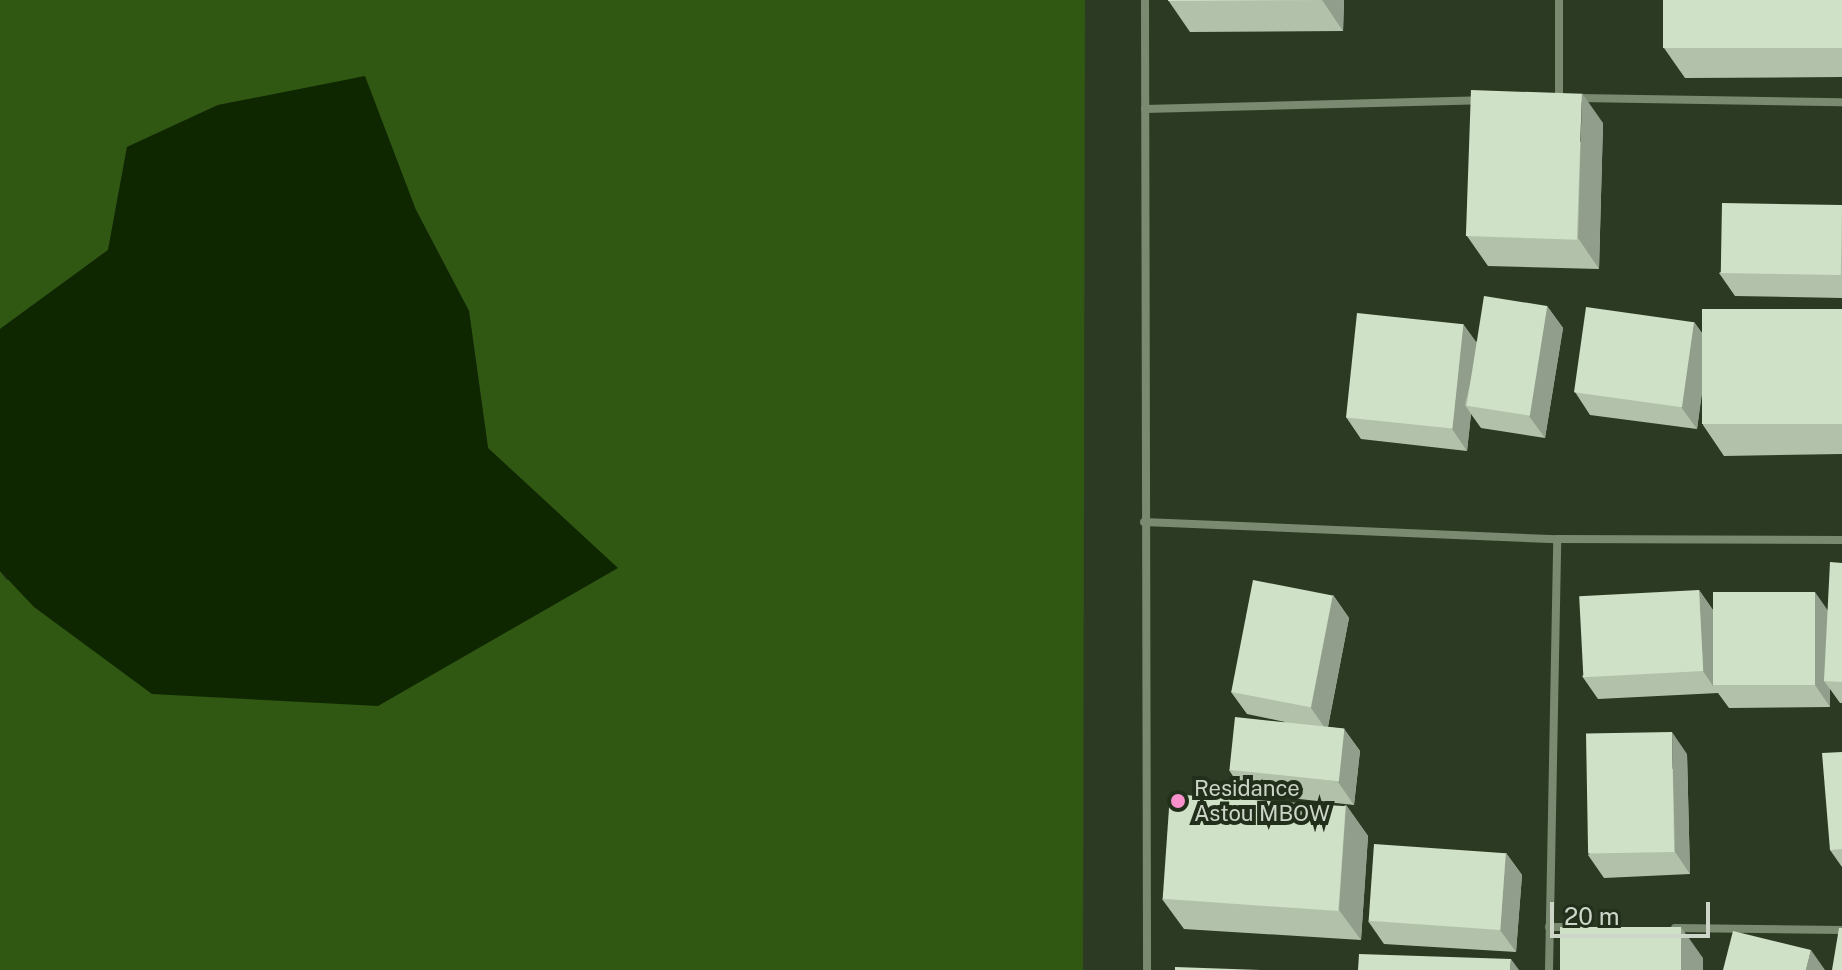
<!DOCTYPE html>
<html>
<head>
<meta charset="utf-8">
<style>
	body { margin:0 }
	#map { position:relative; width:1842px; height:970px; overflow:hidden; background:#2c3a24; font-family:"Public Sans",sans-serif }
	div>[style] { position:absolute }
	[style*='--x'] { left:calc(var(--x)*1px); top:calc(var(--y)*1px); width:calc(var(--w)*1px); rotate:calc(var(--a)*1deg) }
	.green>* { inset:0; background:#305812 }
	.water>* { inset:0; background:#0e2700 }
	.minor>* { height:8px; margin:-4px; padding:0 4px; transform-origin:4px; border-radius:4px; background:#7a8a71 }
	.wall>* { inset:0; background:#b2c2aa }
	.shaded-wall>* { inset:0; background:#919e8b }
	.building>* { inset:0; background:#cfe1c6; transform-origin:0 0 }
	.dots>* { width:22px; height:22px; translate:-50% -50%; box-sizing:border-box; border:4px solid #22301b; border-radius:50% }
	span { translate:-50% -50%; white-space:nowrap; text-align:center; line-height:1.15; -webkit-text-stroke:8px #22301b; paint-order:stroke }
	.poi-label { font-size:22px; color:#cdd5c8 }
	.left { translate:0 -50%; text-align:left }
	.scale { position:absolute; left:1550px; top:902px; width:160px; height:36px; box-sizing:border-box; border:4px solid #cdd5c8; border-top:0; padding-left:10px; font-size:24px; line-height:28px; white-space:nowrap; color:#cdd5c8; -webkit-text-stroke:6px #22301b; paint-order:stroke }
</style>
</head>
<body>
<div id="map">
	<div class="green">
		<div style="clip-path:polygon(0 0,1085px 0,1083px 970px,0 970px,0 571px,6px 580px,617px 568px,488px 448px,469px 311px,416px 210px,277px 94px,218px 105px,127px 147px,108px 250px,0 329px)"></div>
	</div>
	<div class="water">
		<div style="clip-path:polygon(365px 76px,416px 210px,469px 311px,488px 448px,618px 568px,378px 706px,152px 694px,34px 607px,0 571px,0 329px,108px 250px,127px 147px,218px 105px)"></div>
	</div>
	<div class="minor">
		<div style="--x:1145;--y:0;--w:970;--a:89.88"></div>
		<div style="--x:1559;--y:0;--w:98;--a:90"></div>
		<div style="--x:1579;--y:98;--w:263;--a:0.9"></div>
		<div style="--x:1145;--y:109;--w:336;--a:-1.5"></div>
		<div style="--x:1144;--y:522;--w:413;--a:2.4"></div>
		<div style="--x:1557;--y:539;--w:285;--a:0.2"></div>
		<div style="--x:1549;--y:927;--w:32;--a:0"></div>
		<div style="--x:1675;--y:928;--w:167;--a:0.7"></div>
		<div style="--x:1549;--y:970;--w:431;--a:-88.9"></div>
	</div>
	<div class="wall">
		<div style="clip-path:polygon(1168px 0,1344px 0,1343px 31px,1190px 32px)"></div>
		<div style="clip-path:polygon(1842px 0,1842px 77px,1685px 78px,1664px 48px)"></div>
		<div style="clip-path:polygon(1603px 123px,1599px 269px,1488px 266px,1467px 236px)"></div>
		<div style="clip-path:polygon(1842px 206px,1842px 298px,1735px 296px,1719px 273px)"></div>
		<div style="clip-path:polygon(1547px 306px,1563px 328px,1545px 438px,1481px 428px,1471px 414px,1467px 451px,1361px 439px,1346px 417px,1463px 324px,1476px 342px)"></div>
		<div style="clip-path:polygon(1842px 309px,1842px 454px,1724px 456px,1703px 425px,1702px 391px,1697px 429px,1590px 415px,1575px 392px,1694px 322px,1702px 333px)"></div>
		<div style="clip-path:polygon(1842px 563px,1842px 703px,1840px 703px,1830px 689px,1830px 707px,1729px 708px,1718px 693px,1598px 699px,1582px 676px,1699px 590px,1713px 610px,1828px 611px)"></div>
		<div style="clip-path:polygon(1333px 595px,1349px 618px,1328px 727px,1344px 729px,1360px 751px,1354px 805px,1244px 793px,1229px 770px,1285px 722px,1247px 714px,1231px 692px)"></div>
		<div style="clip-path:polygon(1842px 752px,1842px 867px,1830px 850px)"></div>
		<div style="clip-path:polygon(1687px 754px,1690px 874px,1604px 878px,1588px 855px)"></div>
		<div style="clip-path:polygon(1346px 805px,1368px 836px,1361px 940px,1184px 929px,1162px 899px)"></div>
		<div style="clip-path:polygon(1506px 853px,1522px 875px,1516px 952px,1384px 944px,1368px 921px)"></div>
	</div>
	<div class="shaded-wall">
		<div style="clip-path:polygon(1322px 0,1344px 0,1343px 31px)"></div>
		<div style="clip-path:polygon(1582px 93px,1603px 123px,1599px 269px,1578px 238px)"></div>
		<div style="clip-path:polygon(1547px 306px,1563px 328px,1545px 438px,1529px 416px)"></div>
		<div style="clip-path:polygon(1694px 322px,1709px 344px,1697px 429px,1681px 407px)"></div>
		<div style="clip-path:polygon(1463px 324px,1479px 346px,1465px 405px,1471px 414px,1467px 451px,1452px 429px)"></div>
		<div style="clip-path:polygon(1699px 590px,1715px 613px,1713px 686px,1703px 671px)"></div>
		<div style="clip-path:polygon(1815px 592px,1831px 615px,1824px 681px,1830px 689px,1830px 707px,1815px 685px)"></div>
		<div style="clip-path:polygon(1333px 595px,1349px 618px,1327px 731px,1311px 708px)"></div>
		<div style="clip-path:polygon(1344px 729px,1360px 751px,1354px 805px,1338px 782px)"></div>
		<div style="clip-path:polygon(1672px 732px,1687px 754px,1690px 874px,1675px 852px)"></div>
		<div style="clip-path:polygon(1346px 805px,1368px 836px,1361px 940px,1339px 910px)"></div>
		<div style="clip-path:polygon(1506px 853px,1522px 875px,1516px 952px,1500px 930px)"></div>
		<div style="clip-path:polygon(1681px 927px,1703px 958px,1703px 970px,1681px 970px)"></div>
		<div style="clip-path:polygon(1811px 950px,1825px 970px,1806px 970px)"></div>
		<div style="clip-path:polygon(1511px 959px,1519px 970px,1510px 970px)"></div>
	</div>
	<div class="building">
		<div style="clip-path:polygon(1168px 0,1322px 0,1168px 1px)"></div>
		<div style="left:1663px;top:0;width:179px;height:48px"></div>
		<div style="left:1471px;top:90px;width:111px;height:146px;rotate:2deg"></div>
		<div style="left:1722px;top:203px;width:120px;height:70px;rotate:1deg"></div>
		<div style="left:1484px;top:296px;width:64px;height:111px;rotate:9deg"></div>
		<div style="left:1586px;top:307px;width:109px;height:86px;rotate:8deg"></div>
		<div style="left:1842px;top:309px;width:115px;height:140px;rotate:90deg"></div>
		<div style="left:1357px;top:313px;width:107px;height:105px;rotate:6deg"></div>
		<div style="clip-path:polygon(1830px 562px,1842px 563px,1842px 682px,1824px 681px)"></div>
		<div style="left:1253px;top:580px;width:81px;height:114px;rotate:11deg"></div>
		<div style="left:1699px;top:590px;width:81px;height:120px;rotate:87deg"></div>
		<div style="left:1815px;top:592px;width:93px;height:102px;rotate:90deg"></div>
		<div style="left:1235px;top:717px;width:110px;height:53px;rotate:6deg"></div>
		<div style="left:1672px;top:732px;width:120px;height:86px;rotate:89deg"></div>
		<div style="clip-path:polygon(1842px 752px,1842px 849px,1830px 850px,1822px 753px)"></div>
		<div style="left:1170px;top:794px;width:176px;height:105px;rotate:4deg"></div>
		<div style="left:1374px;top:844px;width:132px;height:77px;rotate:4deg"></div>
		<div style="left:1560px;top:927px;width:121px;height:43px"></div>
		<div style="clip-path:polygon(1839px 928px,1842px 928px,1842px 970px,1832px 970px)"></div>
		<div style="clip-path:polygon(1733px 931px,1811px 950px,1806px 970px,1723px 970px)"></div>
		<div style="clip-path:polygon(1359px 954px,1511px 959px,1510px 970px,1358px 970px)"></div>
		<div style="clip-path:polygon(1175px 967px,1261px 970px,1175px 970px)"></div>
	</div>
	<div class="dots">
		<div style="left:1178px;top:801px;background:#f890cc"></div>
	</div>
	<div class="poi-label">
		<span class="left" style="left:1194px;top:801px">Residance<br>Astou MBOW</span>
	</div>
	<div class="scale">20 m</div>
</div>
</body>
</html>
